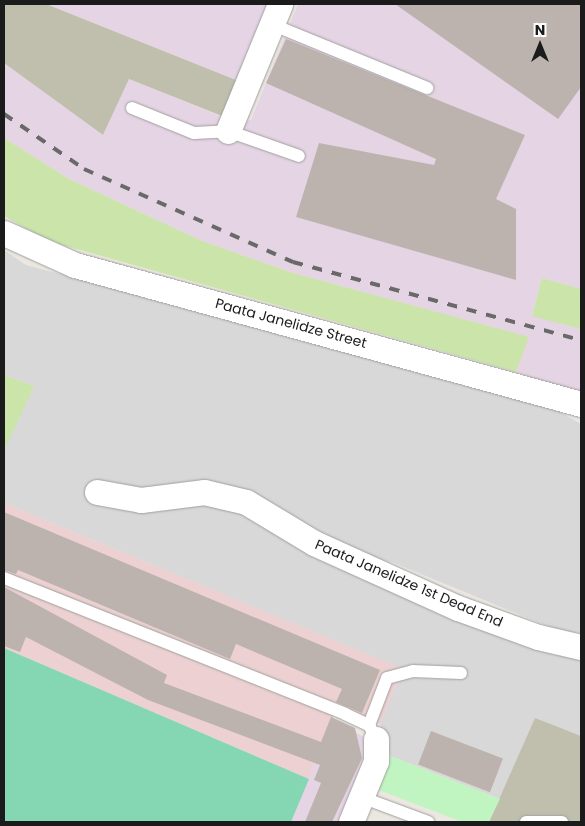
<!DOCTYPE html>
<html>
<head>
<meta charset="utf-8">
<style>
	body { margin:0 }
	#map { position:relative; width:585px; height:826px; overflow:hidden; background:#ece8e1; font-family:Poppins,sans-serif }
	div>[style] { position:absolute }
	[style*='--x'] { left:calc(var(--x)*1px); top:calc(var(--y)*1px); width:calc(var(--w)*1px); rotate:calc(var(--a)*1deg) }
	.residential>* { inset:0; background:#d9d8d8 }
	.commercial>* { inset:0; background:#edd1d2 }
	.industrial>* { inset:0; background:#e5d4e3 }
	.construction>* { inset:0; background:#c0bfae }
	.grass>* { inset:0; background:#cae4aa }
	.park>* { inset:0; background:#c0f5c1 }
	.pitch>* { inset:0; background:#84d7b2 }
	.building>* { inset:0; background:#bcb3ae; transform-origin:0 0 }
	.roads { filter:drop-shadow(0 0 1px #9f9f9f) drop-shadow(0 0 1px #9f9f9f) }
	.service>* { height:12px; margin:-6px; padding:0 6px; transform-origin:6px; border-radius:6px; background:#fff }
	.minor>* { height:25px; margin:-12.5px; padding:0 12.5px; transform-origin:12.5px; border-radius:12.5px; background:#fff }
	.rail>* { height:4px; margin-top:-2px; transform-origin:0; background:repeating-linear-gradient(90deg,#696969 0 10px,transparent 0 20px) }
	span { translate:-50% -50%; white-space:nowrap; text-align:center; line-height:1.15; -webkit-text-stroke:5px #fff; paint-order:stroke }
	.street-label { font-size:14px; color:#1b1b1b }
	.frame { position:absolute; inset:0; border:5px solid #1b1b1b; pointer-events:none }
	.north { position:absolute; left:515px; top:20px; width:50px; height:50px; -webkit-text-stroke:4px #fff; paint-order:stroke; rotate:0deg; font-size:14px; font-weight:700; line-height:20px; text-align:center; color:#1b1b1b }
	.north::after { content:''; display:block; margin:auto; width:18px; height:22px; background:#1b1b1b; clip-path:polygon(50% 0,100% 100%,50% 72%,0 100%) }
</style>
</head>
<body>
<div id="map">
	<div class="residential">
		<div style="clip-path:polygon(4px 250px,26px 265px,541px 401px,581px 424px,581px 633px,557px 630px,392px 562px,341px 553px,581px 657px,581px 736px,535px 719px,500px 799px,390px 756px,380px 724px,402px 669px,4px 503px,4px 444px,34px 386px,4px 375px)"></div>
	</div>
	<div class="commercial">
		<div style="clip-path:polygon(4px 503px,403px 669px,380px 724px,337px 708px,309px 779px,4px 648px)"></div>
	</div>
	<div class="industrial">
		<div style="clip-path:polygon(46px 4px,272px 4px,241px 82px)"></div>
		<div style="clip-path:polygon(298px 4px,581px 4px,581px 289px,542px 278px,532px 315px,581px 329px,581px 395px,516px 372px,528px 337px,293px 273px,202px 241px,69px 179px,4px 138px,4px 63px,103px 135px,129px 79px,238px 123px,251px 120px)"></div>
		<div style="clip-path:polygon(333px 719px,374px 743px,344px 822px,291px 822px)"></div>
	</div>
	<div class="construction">
		<div style="clip-path:polygon(4px 4px,46px 4px,241px 82px,227px 118px,129px 79px,103px 135px,4px 63px)"></div>
		<div style="clip-path:polygon(535px 718px,581px 736px,581px 822px,489px 822px)"></div>
	</div>
	<div class="grass">
		<div style="clip-path:polygon(4px 138px,69px 179px,202px 241px,293px 273px,529px 337px,516px 372px,48px 241px,4px 216px)"></div>
		<div style="clip-path:polygon(542px 278px,581px 289px,581px 329px,532px 316px)"></div>
		<div style="clip-path:polygon(4px 375px,34px 386px,7px 445px,4px 444px)"></div>
	</div>
	<div class="park">
		<div style="clip-path:polygon(390px 756px,500px 799px,489px 821px,462px 822px,376px 789px)"></div>
	</div>
	<div class="pitch">
		<div style="clip-path:polygon(4px 648px,309px 779px,291px 822px,4px 822px)"></div>
	</div>
	<div class="building">
		<div style="clip-path:polygon(395px 4px,581px 4px,581px 87px,558px 119px)"></div>
		<div style="clip-path:polygon(286px 39px,525px 135px,496px 199px,516px 209px,516px 280px,296px 217px,319px 143px,434px 165px,436px 159px,266px 83px)"></div>
		<div style="clip-path:polygon(4px 512px,380px 670px,362px 713px,336px 702px,342px 689px,236px 644px,230px 659px,18px 570px,16px 574px,4px 570px)"></div>
		<div style="clip-path:polygon(4px 587px,167px 675px,164px 683px,321px 742px,331px 717px,355px 728px,362px 758px,332px 822px,305px 822px,321px 783px,314px 780px,320px 765px,148px 700px,26px 637px,20px 652px,4px 646px)"></div>
		<div style="left:431px;top:731px;width:77px;height:36px;rotate:21deg"></div>
	</div>
	<div class="roads">
		<div class="service">
			<div style="--x:271;--y:24;--w:169;--a:22.3"></div>
			<div style="--x:132;--y:108;--w:67;--a:22"></div>
			<div style="--x:194;--y:133;--w:34;--a:-3"></div>
			<div style="--x:228;--y:131;--w:75;--a:19.4"></div>
			<div style="--x:4;--y:578;--w:367;--a:21.7"></div>
			<div style="--x:345;--y:714;--w:26;--a:25"></div>
			<div style="--x:369;--y:725;--w:16;--a:63"></div>
			<div style="--x:369;--y:725;--w:50;--a:-69"></div>
			<div style="--x:387;--y:678;--w:27;--a:-15"></div>
			<div style="--x:413;--y:671;--w:48;--a:2.4"></div>
			<div style="--x:361;--y:797;--w:72;--a:20.5"></div>
			<div style="--x:526;--y:822;--w:36;--a:0"></div>
		</div>
		<div class="minor">
			<div style="--x:228;--y:131;--w:137;--a:-67.7"></div>
			<div style="--x:4;--y:233;--w:78;--a:24.3"></div>
			<div style="--x:75;--y:265;--w:525;--a:15.36"></div>
			<div style="--x:97;--y:492;--w:45;--a:10.3"></div>
			<div style="--x:141;--y:500;--w:64;--a:-7.2"></div>
			<div style="--x:204;--y:492;--w:43;--a:13.4"></div>
			<div style="--x:246;--y:502;--w:79;--a:31.1"></div>
			<div style="--x:314;--y:543;--w:158;--a:24.3"></div>
			<div style="--x:458;--y:608;--w:85;--a:19.9"></div>
			<div style="--x:538;--y:637;--w:44;--a:13.1"></div>
			<div style="--x:351;--y:822;--w:66;--a:-67.7"></div>
			<div style="--x:376;--y:761;--w:22;--a:-90"></div>
		</div>
	</div>
	<div class="rail">
		<div style="--x:4;--y:114;--w:97;--a:34.5"></div>
		<div style="--x:84;--y:169;--w:229;--a:24"></div>
		<div style="--x:293;--y:262;--w:298;--a:15.2"></div>
	</div>
	<div class="street-label">
		<span style="left:291px;top:323px;rotate:15deg">Paata Janelidze Street</span>
		<span style="left:409px;top:583px;rotate:23deg">Paata Janelidze 1st Dead End</span>
	</div>
	<div class="frame"></div>
	<div class="north">N</div>
</div>
</body>
</html>
